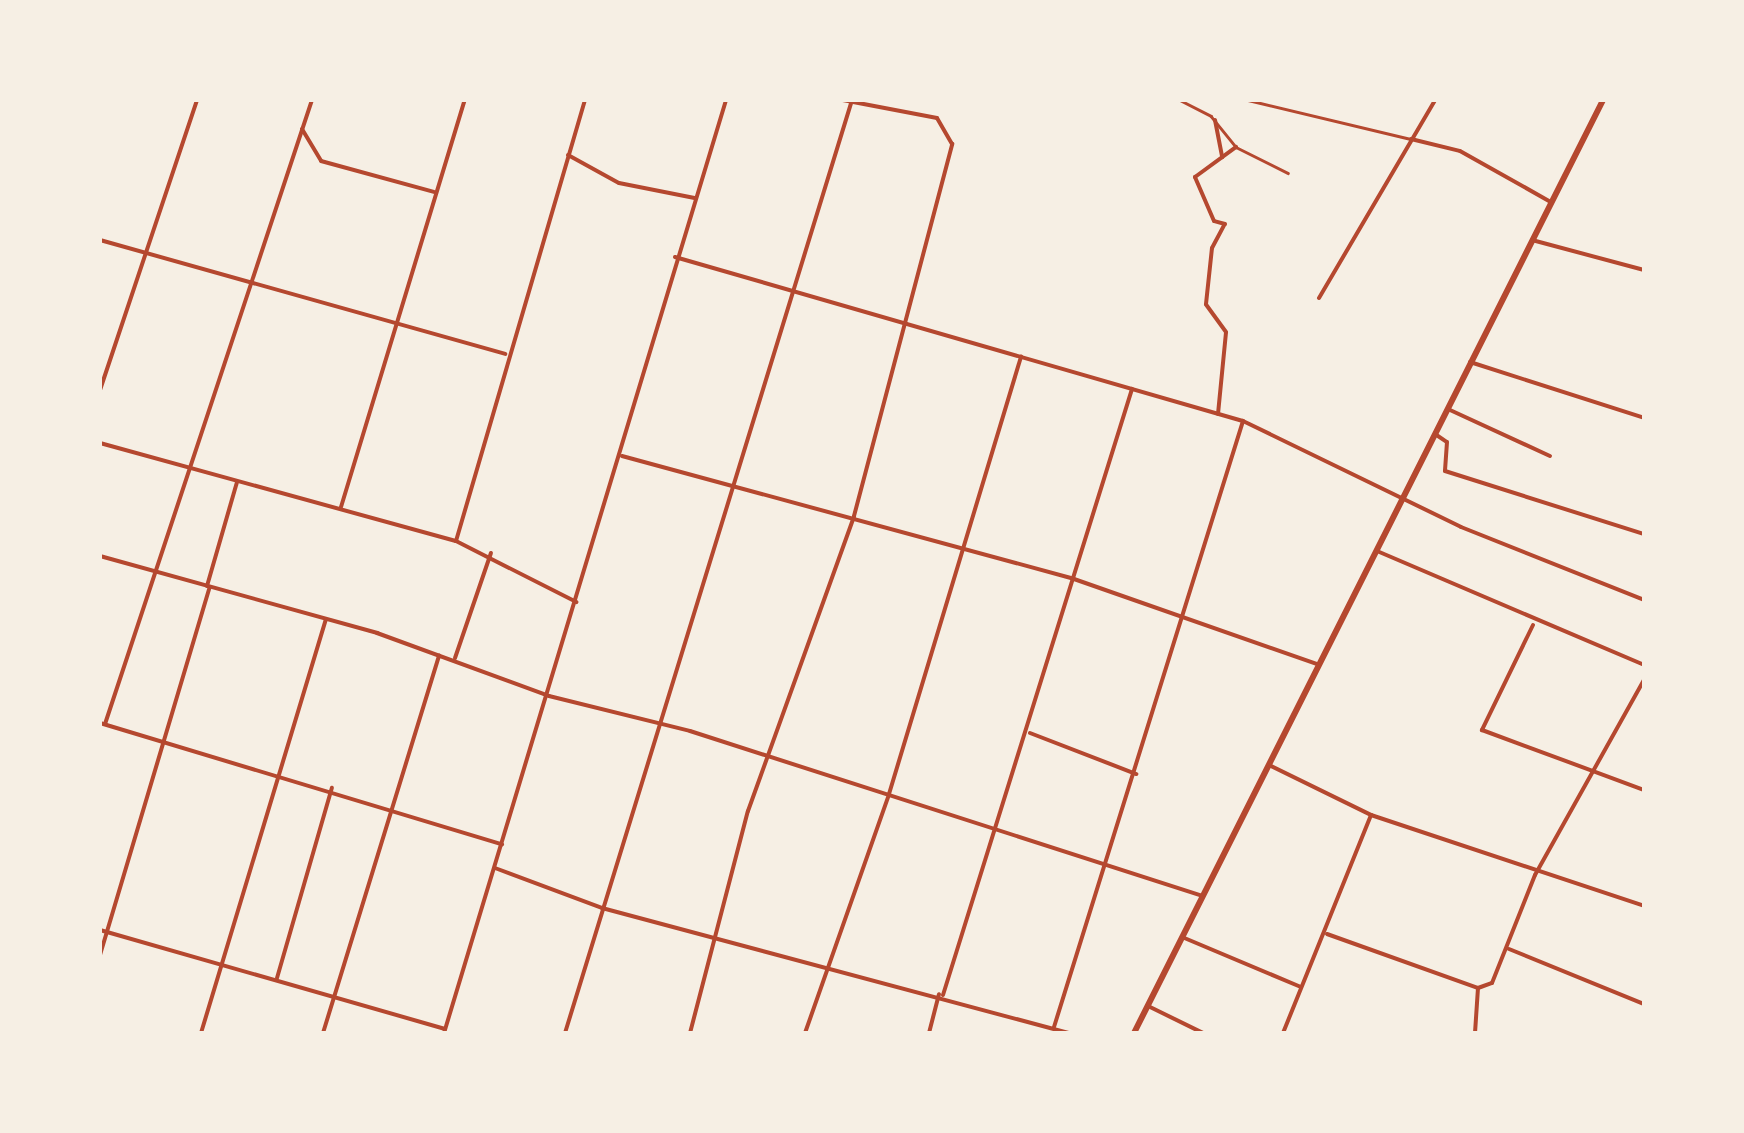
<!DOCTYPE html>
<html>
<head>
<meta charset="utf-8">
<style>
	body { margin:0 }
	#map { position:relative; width:1744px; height:1133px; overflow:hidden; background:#f6efe4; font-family:"Source Sans 3",sans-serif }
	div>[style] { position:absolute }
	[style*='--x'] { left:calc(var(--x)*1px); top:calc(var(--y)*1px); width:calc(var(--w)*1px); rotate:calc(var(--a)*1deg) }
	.service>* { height:2.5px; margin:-1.25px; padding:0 1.25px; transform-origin:1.25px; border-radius:1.25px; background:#b5482f }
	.minor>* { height:4px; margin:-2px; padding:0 2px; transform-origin:2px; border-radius:2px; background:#b5482f }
	.trunk>* { height:6px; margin:-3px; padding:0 3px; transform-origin:3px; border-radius:3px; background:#b5482f }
	span { translate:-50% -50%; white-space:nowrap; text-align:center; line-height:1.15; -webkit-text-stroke:8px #f6efe4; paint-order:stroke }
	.frame { position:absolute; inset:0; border:102px solid #f6efe4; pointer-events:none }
</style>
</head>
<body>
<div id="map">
	<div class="service">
		<div style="--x:1180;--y:100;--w:35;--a:27"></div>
		<div style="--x:1211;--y:116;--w:40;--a:51"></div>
		<div style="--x:1236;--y:147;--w:58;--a:26.6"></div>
		<div style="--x:1248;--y:100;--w:168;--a:13.5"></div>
	</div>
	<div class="minor">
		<div style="--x:1215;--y:120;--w:38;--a:79"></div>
		<div style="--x:302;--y:129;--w:37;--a:59"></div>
		<div style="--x:321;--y:161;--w:117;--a:15.3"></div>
		<div style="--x:1411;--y:139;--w:50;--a:13.8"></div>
		<div style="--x:1460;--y:151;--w:104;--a:29.3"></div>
		<div style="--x:568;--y:155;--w:58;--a:28.8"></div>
		<div style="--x:619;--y:183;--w:77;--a:11.2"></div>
		<div style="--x:100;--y:240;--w:421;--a:15.7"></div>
		<div style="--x:1532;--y:240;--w:116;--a:15"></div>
		<div style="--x:675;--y:257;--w:591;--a:16.11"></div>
		<div style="--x:1243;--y:421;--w:242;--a:25.9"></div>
		<div style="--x:1461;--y:527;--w:197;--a:21.7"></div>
		<div style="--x:1319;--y:298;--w:229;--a:-59.6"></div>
		<div style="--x:1470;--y:362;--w:183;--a:17.8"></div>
		<div style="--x:100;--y:390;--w:306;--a:-71.5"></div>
		<div style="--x:1450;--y:410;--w:110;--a:24.7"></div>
		<div style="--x:1218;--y:414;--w:82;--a:-84.4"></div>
		<div style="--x:1226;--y:332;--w:34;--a:-126"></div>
		<div style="--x:1206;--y:304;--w:56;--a:-83.9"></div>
		<div style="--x:1212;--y:248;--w:27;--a:-62"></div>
		<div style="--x:1225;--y:224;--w:11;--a:-165"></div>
		<div style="--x:1214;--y:221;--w:48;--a:-113.4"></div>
		<div style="--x:1195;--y:177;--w:51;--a:-36.2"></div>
		<div style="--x:1435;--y:434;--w:14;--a:34"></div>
		<div style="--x:1447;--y:442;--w:29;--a:94"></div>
		<div style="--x:1445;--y:471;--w:209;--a:17.6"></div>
		<div style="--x:100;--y:443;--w:369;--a:15.4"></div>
		<div style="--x:456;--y:541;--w:135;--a:26.9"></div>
		<div style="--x:622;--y:456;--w:468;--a:15.2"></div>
		<div style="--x:1074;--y:579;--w:260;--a:19.3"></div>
		<div style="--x:341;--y:507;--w:425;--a:-73.1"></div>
		<div style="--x:456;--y:541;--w:459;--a:-73.7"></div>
		<div style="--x:1377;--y:551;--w:290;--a:23.1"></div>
		<div style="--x:100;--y:556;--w:288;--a:15.5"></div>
		<div style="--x:377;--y:633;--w:183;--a:20.1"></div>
		<div style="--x:549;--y:696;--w:145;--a:13.9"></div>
		<div style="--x:690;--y:731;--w:539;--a:17.83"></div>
		<div style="--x:207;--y:586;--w:108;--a:-73.9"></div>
		<div style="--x:1533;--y:625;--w:117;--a:115.9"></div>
		<div style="--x:1482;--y:730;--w:173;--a:20.3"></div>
		<div style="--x:455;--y:658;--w:111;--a:-71.1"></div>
		<div style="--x:100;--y:723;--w:420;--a:16.8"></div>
		<div style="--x:105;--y:724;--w:657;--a:-71.65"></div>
		<div style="--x:1030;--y:733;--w:114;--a:21.1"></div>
		<div style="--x:1269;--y:765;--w:114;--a:26.1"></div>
		<div style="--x:1371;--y:815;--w:288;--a:18.4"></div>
		<div style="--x:495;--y:868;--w:114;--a:20.5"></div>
		<div style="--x:602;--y:908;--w:483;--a:15"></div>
		<div style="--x:100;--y:930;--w:359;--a:16"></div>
		<div style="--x:1327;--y:934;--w:160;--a:19.7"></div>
		<div style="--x:1182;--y:937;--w:129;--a:22.8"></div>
		<div style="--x:1509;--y:949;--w:146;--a:22.2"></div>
		<div style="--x:100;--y:955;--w:384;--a:-73.4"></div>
		<div style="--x:277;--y:978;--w:198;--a:-73.9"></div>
		<div style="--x:943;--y:995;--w:635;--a:-72.68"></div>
		<div style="--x:1148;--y:1006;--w:61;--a:26.1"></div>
		<div style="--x:1054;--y:1027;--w:635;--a:-72.68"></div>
		<div style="--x:201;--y:1033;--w:432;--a:-73.2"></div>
		<div style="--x:323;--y:1033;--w:395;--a:-72.9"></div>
		<div style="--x:444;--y:1033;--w:975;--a:-73.18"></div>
		<div style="--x:565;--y:1033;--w:976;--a:-72.9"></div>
		<div style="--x:690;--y:1033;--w:229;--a:-75.4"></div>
		<div style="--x:748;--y:811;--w:313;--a:-70.2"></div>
		<div style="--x:854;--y:516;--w:385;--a:-75.2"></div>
		<div style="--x:952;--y:144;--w:30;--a:-120"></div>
		<div style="--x:937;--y:118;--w:96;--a:-169.2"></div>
		<div style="--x:805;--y:1033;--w:253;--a:-70.6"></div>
		<div style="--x:889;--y:794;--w:457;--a:-73.2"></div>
		<div style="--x:929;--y:1033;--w:40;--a:-75.6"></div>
		<div style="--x:1283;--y:1033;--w:235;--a:-68"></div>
		<div style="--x:1475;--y:1033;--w:45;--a:-86.2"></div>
		<div style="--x:1478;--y:988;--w:15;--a:-20"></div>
		<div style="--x:1492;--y:983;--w:116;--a:-68.3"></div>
		<div style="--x:1535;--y:875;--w:223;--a:-60.8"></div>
	</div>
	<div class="trunk">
		<div style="--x:1134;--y:1033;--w:1044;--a:-63.31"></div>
	</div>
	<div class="frame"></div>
</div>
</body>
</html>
